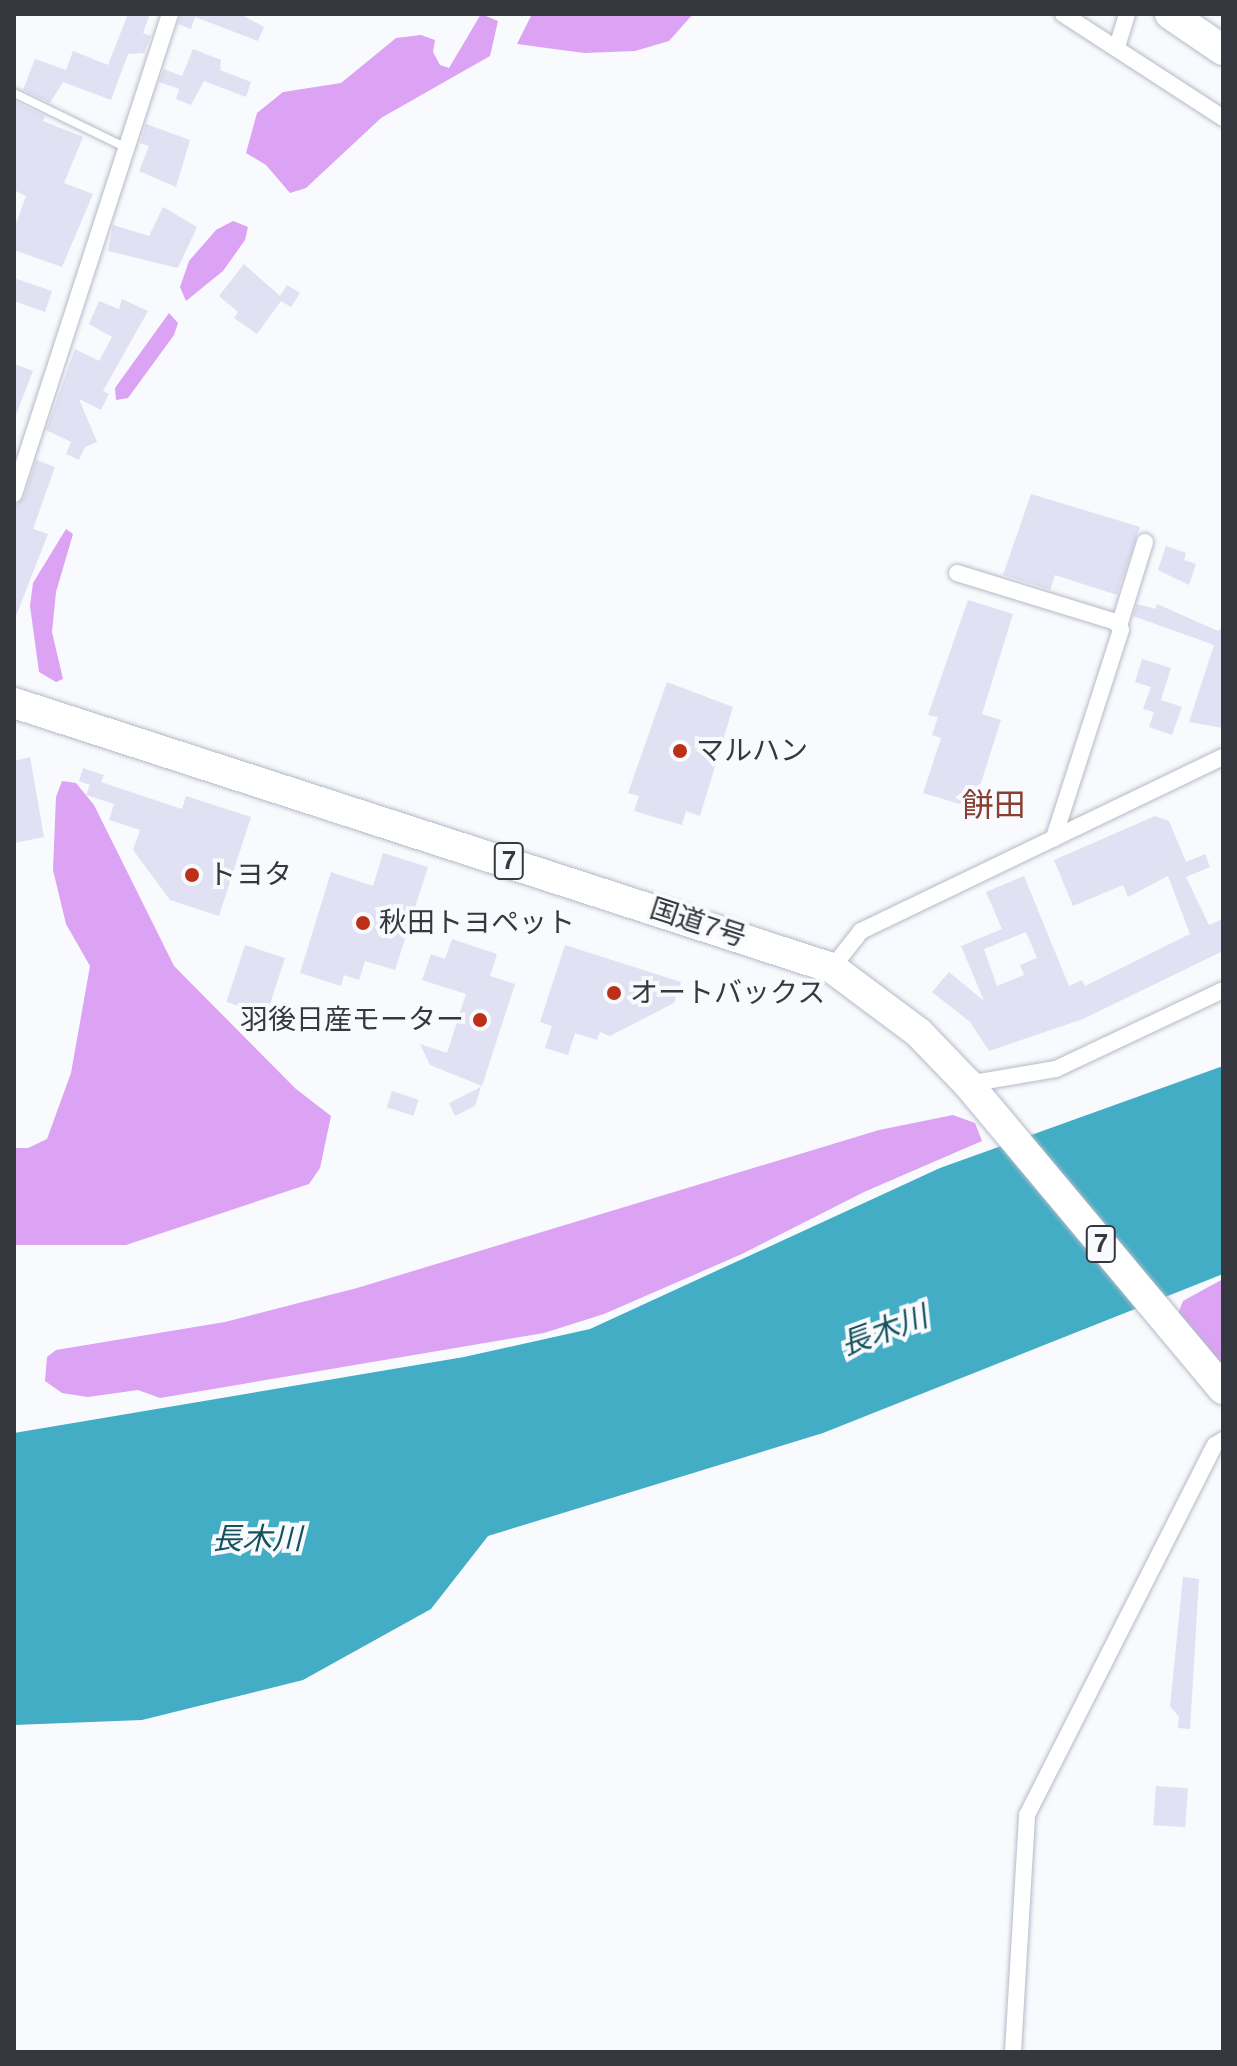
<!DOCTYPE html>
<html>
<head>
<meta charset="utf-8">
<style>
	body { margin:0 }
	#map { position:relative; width:1237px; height:2066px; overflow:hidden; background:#f8fafd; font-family:Helvetica,"Noto Sans JP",sans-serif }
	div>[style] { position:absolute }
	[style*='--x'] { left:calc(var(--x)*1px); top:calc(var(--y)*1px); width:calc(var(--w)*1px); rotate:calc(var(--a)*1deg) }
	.forest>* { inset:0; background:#dca2f3 }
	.water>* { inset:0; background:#42adc4 }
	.building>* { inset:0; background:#e2e0f3; transform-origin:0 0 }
	.roads { filter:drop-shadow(0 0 2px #b3bac8) drop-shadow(0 0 2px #b3bac8) }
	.lane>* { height:8px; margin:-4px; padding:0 4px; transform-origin:4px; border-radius:4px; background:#fff }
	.street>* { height:16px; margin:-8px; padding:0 8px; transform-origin:8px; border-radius:8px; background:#fff }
	.highway>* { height:30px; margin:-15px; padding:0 15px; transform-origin:15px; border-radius:15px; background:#fff }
	.dots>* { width:22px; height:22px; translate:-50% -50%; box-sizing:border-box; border:4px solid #f8fafd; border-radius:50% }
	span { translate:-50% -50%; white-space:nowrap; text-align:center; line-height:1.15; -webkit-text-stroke:8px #f8fafd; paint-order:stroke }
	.shield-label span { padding:2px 6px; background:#f8fafd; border:2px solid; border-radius:6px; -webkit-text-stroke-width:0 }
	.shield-label { font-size:26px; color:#35383e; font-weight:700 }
	.poi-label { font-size:28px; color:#35383e }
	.left { translate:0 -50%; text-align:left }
	.right { translate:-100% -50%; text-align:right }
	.street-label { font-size:28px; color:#35383e }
	.water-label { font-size:30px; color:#15525e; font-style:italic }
	.quarter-label { font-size:32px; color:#863f32 }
	.frame { position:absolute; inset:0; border:16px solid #35383e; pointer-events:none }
</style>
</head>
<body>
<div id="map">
	<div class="forest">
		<div style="clip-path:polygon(481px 14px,498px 21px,490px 56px,381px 118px,306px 188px,290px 193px,266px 165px,246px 153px,257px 113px,283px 92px,341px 83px,396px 38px,421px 35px,435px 40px,433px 52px,440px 65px,449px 68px)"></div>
		<div style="clip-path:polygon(532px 14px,693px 14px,669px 41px,635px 51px,584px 53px,517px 44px)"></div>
		<div style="clip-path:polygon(233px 221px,248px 227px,245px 240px,223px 271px,186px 301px,180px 287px,189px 261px,216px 230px)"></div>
		<div style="clip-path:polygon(169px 313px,178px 323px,174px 335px,128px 398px,116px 400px,115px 388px)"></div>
		<div style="clip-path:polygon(66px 529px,73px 534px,56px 592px,52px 632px,63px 679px,56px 682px,39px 672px,30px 606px,33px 583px)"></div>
		<div style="clip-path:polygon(62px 781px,76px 783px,94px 805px,174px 966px,296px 1089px,331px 1116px,320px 1168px,309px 1184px,126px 1245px,14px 1245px,14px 1148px,28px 1148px,47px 1139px,71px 1073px,90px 966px,66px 924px,53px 870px,56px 797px)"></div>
		<div style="clip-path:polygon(953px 1115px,975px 1123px,982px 1141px,864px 1192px,742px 1254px,604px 1314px,544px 1333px,160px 1398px,138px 1390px,88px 1397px,62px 1393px,45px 1381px,47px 1357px,56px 1350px,225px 1322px,357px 1288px,879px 1130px)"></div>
		<div style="clip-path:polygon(1223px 1279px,1223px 1370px,1178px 1314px,1183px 1301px)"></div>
	</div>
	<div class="water">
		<div style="clip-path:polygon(1223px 1066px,1223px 1274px,823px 1433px,488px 1536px,431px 1609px,303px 1680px,142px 1720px,14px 1725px,14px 1433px,464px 1357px,590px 1329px,940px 1168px)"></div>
	</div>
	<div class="building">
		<div style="clip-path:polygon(128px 14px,150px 14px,143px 33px,151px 36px,144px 53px,128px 54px,111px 100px,63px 82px,50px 103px,23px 90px,35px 59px,66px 70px,73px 51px,108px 65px)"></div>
		<div style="clip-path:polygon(181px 14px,240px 14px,264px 27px,258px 41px,195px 17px,191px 29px,178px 24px)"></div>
		<div style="clip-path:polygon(193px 49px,221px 60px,220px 70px,251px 82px,246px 97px,204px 81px,191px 105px,176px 99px,179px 89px,159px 82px,164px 69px,182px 76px)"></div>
		<div style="clip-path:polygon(16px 102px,45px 116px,43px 121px,83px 137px,64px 183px,93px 194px,62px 267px,14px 250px,14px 229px,26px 196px,14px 190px)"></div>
		<div style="clip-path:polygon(146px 124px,190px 140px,176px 187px,139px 171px,149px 146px,140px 143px)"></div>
		<div style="clip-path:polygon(163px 207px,197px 227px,178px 268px,108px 251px,113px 225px,149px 236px)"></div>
		<div style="clip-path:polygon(244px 264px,280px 296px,287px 285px,300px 293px,291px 307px,281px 301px,257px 334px,234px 318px,238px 312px,219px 296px)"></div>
		<div style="clip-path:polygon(14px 278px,52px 291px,45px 312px,14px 301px)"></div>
		<div style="clip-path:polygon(122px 299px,148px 311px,103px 391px,109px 394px,101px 410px,79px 399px,97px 442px,85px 447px,79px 460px,66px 454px,71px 442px,46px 430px,75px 349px,99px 361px,112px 337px,89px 324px,99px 301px,119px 309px)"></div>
		<div style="clip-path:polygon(14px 364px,33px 371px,15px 417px,14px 417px)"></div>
		<div style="clip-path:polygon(36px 460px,55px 467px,33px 529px,48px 534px,16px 616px,14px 507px,24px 497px)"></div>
		<div style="clip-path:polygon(1031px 494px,1140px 527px,1117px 595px,1055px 575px,1050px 590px,1003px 575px)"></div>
		<div style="clip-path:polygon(1166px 546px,1186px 553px,1184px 560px,1196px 564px,1189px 585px,1158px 570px)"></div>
		<div style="clip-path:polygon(968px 600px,1013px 614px,982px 714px,1001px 720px,973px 808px,923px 793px,941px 738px,932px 735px,938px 717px,928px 715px)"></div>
		<div style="clip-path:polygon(1137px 604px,1156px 609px,1157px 604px,1218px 631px,1223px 626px,1223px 728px,1189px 722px,1214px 645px,1133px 616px)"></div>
		<div style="clip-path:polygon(1142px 659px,1171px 668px,1161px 700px,1182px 707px,1172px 735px,1149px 727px,1154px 712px,1143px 709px,1151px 687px,1135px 682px)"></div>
		<div style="clip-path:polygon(667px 682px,733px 707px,700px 816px,686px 811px,682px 825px,634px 811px,639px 796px,628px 793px)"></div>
		<div style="clip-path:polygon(30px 757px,44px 837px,14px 843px,14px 761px)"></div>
		<div style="clip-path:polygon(83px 768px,104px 775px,101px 782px,182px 809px,186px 796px,251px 817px,219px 916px,170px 900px,133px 850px,140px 830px,109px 820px,114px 804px,86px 795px,90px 785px,79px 781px)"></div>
		<div style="clip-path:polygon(evenodd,1155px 816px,1169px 821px,1186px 862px,1205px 854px,1210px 867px,1186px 877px,1209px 925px,1223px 919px,1223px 951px,1083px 1019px,989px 1051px,970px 1022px,932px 992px,949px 972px,984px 1001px,961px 946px,1002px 929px,986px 892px,1024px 876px,1069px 986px,1082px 980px,1085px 986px,1190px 934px,1168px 876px,1128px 897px,1123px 885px,1073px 906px,1054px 860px,1155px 816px,1026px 932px,1037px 958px,1020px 965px,1024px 975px,997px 986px,984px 949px,1026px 932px)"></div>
		<div style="clip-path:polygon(383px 853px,428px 867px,395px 970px,365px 961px,359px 980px,344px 975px,341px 986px,300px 973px,331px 872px,373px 886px)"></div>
		<div style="clip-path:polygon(452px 939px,497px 954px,490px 976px,515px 984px,482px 1086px,430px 1065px,420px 1044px,447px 1053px,466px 994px,422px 980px,431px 954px,445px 959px)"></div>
		<div style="left:245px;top:945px;width:42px;height:60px;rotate:18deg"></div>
		<div style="clip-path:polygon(565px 945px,681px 982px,674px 1003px,610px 1036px,600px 1032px,597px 1040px,575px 1033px,568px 1055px,545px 1048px,552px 1026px,540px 1022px)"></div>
		<div style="clip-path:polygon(481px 1087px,475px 1106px,455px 1116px,449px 1103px)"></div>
		<div style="left:392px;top:1091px;width:28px;height:17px;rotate:18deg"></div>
		<div style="clip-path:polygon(1183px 1577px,1199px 1579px,1190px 1729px,1178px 1728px,1179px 1717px,1170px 1706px)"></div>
		<div style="left:1156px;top:1786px;width:32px;height:39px;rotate:4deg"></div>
	</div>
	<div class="roads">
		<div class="lane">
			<div style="--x:14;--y:93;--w:126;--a:26"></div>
		</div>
		<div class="street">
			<div style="--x:1063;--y:14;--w:191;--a:33"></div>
			<div style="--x:1117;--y:47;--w:34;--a:-73"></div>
			<div style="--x:14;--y:494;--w:505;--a:-72"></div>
			<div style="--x:957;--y:573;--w:166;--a:17.1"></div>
			<div style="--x:1116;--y:622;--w:9;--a:58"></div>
			<div style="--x:1121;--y:630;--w:219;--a:107.9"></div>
			<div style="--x:1119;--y:626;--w:88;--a:-72.8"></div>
			<div style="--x:832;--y:968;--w:47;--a:-51.9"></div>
			<div style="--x:861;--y:931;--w:402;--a:-25.7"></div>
			<div style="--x:968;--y:1084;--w:89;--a:-9.7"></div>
			<div style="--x:1056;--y:1069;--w:185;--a:-25.3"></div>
			<div style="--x:1013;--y:2052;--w:237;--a:-86.6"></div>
			<div style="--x:1027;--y:1815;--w:415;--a:-63.1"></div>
			<div style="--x:1215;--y:1445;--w:9;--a:-32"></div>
		</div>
		<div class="highway">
			<div style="--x:1170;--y:14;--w:64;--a:34.2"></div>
			<div style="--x:14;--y:703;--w:860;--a:17.95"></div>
			<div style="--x:832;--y:968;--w:107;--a:36.7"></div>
			<div style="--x:918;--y:1032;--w:72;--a:46.1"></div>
			<div style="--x:968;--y:1084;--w:398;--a:50.1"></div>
		</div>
	</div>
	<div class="dots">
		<div style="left:680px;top:751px;background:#bc3019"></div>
		<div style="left:192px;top:875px;background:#bc3019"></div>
		<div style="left:363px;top:923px;background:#bc3019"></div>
		<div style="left:614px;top:993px;background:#bc3019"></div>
		<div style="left:480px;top:1020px;background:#bc3019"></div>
	</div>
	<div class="shield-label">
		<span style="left:509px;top:861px">7</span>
		<span style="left:1101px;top:1244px">7</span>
	</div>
	<div class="poi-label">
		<span class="left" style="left:696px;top:751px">マルハン</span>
		<span class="left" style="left:208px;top:875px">トヨタ</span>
		<span class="left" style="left:379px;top:923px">秋田トヨペット</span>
		<span class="left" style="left:630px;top:993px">オートバックス</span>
		<span class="right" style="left:464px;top:1020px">羽後日産モーター</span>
	</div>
	<div class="street-label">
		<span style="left:698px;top:923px;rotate:18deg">国道7号</span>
	</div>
	<div class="water-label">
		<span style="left:884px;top:1331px;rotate:-20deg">長木川</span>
		<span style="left:257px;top:1539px">長木川</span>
	</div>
	<div class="quarter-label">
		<span style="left:994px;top:805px">餅田</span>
	</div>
	<div class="frame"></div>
</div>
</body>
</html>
